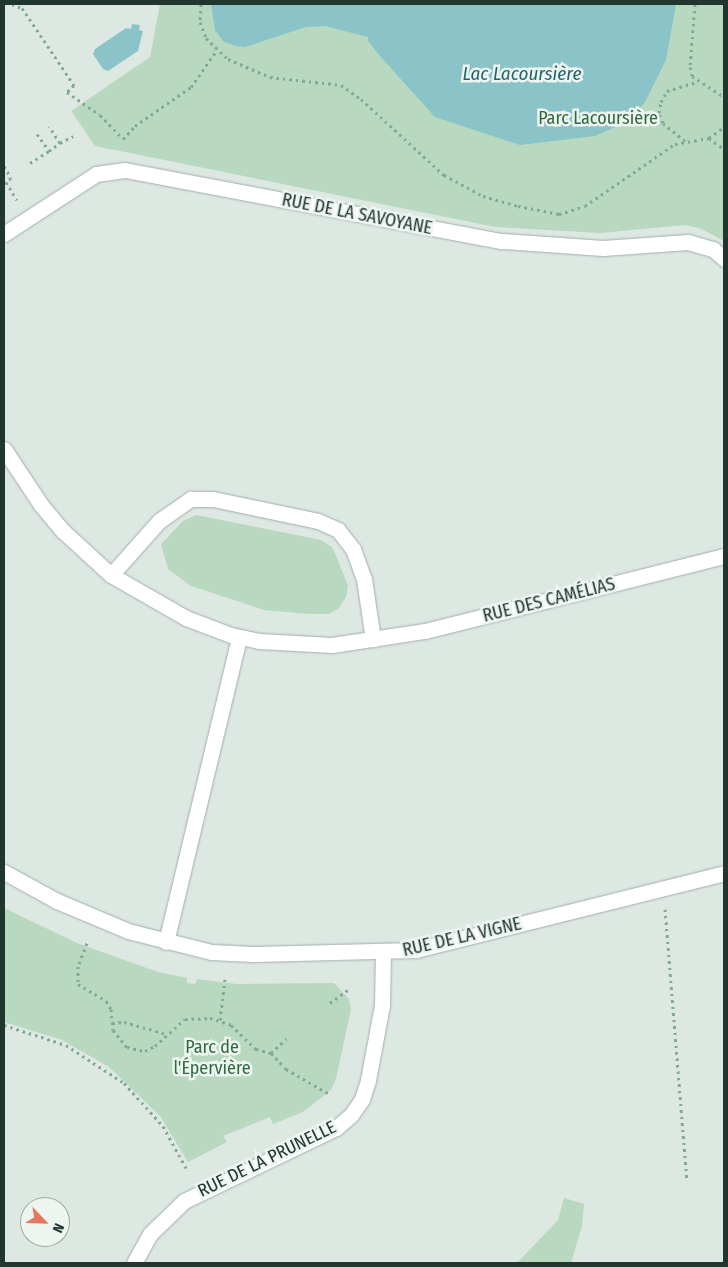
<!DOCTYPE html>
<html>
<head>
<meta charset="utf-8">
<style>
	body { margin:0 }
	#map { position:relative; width:728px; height:1267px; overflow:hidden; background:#dee8e3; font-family:"Fira Sans Condensed",sans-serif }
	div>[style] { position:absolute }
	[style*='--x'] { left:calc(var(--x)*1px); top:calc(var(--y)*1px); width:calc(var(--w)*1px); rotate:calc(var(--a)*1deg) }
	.green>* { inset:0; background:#b8d8bf }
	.water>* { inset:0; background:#8ac4c9 }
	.path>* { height:3px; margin-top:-1.5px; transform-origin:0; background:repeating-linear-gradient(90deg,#81a99a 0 2.5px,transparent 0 6.5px) }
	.roads { filter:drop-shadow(0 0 1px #a2afa9) drop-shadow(0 0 1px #a2afa9) }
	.street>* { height:15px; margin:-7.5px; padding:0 7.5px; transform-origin:7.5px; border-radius:7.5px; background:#fff }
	span { translate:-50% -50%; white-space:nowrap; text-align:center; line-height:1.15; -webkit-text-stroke:5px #eef5f1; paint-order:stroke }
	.park-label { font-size:18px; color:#2f6942 }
	.street-label { font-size:18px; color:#21362f }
	.water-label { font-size:19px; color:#21656c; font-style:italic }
	.frame { position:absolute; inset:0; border:5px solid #21362f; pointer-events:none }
	.north { position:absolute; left:20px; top:1197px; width:50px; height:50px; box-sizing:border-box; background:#eef5f1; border:1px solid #9ca9a3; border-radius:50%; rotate:114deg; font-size:14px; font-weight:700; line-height:20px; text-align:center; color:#21362f }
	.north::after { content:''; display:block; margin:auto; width:18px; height:22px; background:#e5775f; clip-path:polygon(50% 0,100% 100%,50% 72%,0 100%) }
</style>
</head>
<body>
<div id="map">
	<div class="green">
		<div style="clip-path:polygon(160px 4px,724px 4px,724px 241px,702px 229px,686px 225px,600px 233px,495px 227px,95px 146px,71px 111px,150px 57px)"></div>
		<div style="clip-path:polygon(196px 515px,321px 540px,332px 547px,337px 558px,348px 586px,346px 597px,338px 609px,329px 614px,309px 614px,264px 610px,191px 586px,168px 569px,161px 544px,183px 521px)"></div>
		<div style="clip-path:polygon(4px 908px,77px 943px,158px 972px,187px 978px,187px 983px,195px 984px,197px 979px,237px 984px,334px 983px,349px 999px,351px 1009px,336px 1079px,331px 1090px,303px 1112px,273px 1124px,270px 1117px,223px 1136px,227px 1142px,188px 1162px,160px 1116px,109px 1067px,62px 1040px,4px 1022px)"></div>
		<div style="clip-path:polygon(564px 1198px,584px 1204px,582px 1226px,571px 1263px,517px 1263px,558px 1220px)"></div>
	</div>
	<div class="water">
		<div style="clip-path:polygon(211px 4px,676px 4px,666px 60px,645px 102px,634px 115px,622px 124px,595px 136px,520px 145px,435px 117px,380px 56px,368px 41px,368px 37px,325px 26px,306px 27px,245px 47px,236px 46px,224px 42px,215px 30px)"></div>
		<div style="clip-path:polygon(132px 24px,140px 25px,139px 30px,143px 31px,138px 51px,108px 71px,103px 69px,93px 54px,95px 49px,126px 28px,131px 29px)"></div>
	</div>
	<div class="path">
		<div style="--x:12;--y:4;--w:11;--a:22"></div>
		<div style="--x:22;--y:8;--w:93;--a:56"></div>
		<div style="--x:74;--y:85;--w:10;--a:135"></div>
		<div style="--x:67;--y:92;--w:40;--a:34.9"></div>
		<div style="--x:100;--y:115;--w:33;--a:46"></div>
		<div style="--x:123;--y:139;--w:18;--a:-47"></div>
		<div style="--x:135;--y:126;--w:68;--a:-34.9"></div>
		<div style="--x:191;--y:87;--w:45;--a:-54.9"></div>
		<div style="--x:201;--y:4;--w:18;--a:93"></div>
		<div style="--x:200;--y:22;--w:17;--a:69"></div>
		<div style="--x:206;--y:38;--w:30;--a:44"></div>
		<div style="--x:228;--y:59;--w:46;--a:23.2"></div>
		<div style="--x:270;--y:77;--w:71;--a:6.4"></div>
		<div style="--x:341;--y:85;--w:24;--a:35"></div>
		<div style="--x:361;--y:99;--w:113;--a:42.5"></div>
		<div style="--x:444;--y:175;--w:44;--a:28.3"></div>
		<div style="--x:483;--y:196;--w:36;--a:16"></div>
		<div style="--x:518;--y:206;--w:42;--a:11"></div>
		<div style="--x:559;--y:214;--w:27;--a:-17"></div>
		<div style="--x:585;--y:206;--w:109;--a:-34.6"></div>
		<div style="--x:675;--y:144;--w:35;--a:-10"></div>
		<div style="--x:709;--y:138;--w:19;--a:-36"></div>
		<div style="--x:695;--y:4;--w:63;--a:94.5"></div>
		<div style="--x:690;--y:67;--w:9;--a:77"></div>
		<div style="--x:692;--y:76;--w:38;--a:33"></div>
		<div style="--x:37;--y:134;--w:21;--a:55"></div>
		<div style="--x:49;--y:151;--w:14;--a:-36"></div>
		<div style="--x:60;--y:143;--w:20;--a:-123"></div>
		<div style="--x:709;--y:138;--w:19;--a:36"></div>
		<div style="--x:685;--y:141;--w:28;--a:-141"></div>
		<div style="--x:663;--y:123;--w:11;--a:-112"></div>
		<div style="--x:659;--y:113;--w:11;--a:-80"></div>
		<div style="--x:661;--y:102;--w:13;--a:-61"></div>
		<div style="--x:667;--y:91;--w:30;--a:-17"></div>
		<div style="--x:60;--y:143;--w:15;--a:-28"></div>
		<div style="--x:30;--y:163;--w:22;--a:-32"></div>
		<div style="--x:4;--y:166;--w:14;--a:60"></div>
		<div style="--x:11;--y:178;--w:9;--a:144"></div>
		<div style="--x:6;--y:182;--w:21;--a:59"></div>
		<div style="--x:665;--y:909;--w:272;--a:85.4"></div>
		<div style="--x:87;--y:943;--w:25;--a:111"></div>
		<div style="--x:78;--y:966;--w:18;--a:90"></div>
		<div style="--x:78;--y:984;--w:33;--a:31"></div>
		<div style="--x:106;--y:1001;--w:9;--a:58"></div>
		<div style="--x:111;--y:1009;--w:21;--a:85"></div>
		<div style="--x:113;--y:1030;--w:22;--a:51"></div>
		<div style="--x:127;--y:1047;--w:18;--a:13"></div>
		<div style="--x:145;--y:1051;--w:11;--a:-27"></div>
		<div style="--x:155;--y:1046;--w:40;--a:-42"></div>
		<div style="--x:185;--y:1019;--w:25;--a:-2"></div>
		<div style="--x:210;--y:1018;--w:22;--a:18"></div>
		<div style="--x:231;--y:1025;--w:35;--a:44"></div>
		<div style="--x:256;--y:1049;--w:16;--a:15"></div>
		<div style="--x:271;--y:1053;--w:22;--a:47"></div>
		<div style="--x:286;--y:1069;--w:52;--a:30"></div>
		<div style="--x:330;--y:1003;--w:22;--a:-36"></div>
		<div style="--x:220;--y:1020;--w:41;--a:-83"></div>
		<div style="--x:112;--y:1023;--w:12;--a:-5"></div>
		<div style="--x:124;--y:1022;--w:45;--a:15.6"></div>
		<div style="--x:4;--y:1025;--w:65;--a:17.9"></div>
		<div style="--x:66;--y:1045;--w:69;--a:33.2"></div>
		<div style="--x:124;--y:1083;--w:58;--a:47.8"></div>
		<div style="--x:163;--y:1126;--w:48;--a:61.3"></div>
		<div style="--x:271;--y:1053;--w:21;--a:-43"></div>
	</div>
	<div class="roads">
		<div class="street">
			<div style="--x:4;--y:234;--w:110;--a:-33.1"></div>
			<div style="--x:96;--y:174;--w:29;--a:-8"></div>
			<div style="--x:125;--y:170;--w:384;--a:10.7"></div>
			<div style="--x:502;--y:241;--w:101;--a:4"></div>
			<div style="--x:603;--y:248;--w:85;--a:-4"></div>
			<div style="--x:688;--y:242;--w:26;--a:16"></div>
			<div style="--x:713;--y:249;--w:15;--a:42"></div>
			<div style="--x:4;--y:449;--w:67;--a:56.5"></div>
			<div style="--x:41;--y:505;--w:35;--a:50"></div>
			<div style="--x:64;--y:532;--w:64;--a:42.5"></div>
			<div style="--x:111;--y:575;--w:86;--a:29.8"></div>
			<div style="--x:186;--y:618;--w:48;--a:20.7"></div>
			<div style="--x:231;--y:635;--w:29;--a:12"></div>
			<div style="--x:259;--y:641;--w:73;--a:3.1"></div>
			<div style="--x:332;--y:645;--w:94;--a:-8.6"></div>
			<div style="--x:425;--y:631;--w:308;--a:-14.1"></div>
			<div style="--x:111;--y:575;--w:72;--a:-48.4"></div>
			<div style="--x:159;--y:521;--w:39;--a:-35"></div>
			<div style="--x:191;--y:499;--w:22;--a:0"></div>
			<div style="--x:213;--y:499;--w:107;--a:11.8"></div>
			<div style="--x:318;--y:521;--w:22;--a:24"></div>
			<div style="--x:338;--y:530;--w:24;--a:52"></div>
			<div style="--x:353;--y:549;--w:32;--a:70"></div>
			<div style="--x:364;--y:579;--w:61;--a:81.5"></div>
			<div style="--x:4;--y:872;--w:60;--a:28.7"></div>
			<div style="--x:57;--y:901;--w:77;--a:22.9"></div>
			<div style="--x:128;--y:931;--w:86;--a:14.2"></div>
			<div style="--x:211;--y:952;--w:42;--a:2.7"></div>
			<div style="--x:253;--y:954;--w:163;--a:-1.4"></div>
			<div style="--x:416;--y:950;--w:317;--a:-14"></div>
			<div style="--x:166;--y:942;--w:313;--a:-76.5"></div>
			<div style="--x:134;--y:1263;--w:33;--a:-61"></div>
			<div style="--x:150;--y:1234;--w:47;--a:-44.1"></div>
			<div style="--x:184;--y:1201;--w:169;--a:-25.7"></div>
			<div style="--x:336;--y:1128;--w:20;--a:-41"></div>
			<div style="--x:351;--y:1115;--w:19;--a:-55"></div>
			<div style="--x:362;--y:1099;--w:20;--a:-72"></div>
			<div style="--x:368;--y:1080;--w:76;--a:-79.4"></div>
			<div style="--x:382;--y:1005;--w:53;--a:-88.9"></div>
		</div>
	</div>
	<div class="park-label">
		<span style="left:598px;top:118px">Parc Lacoursière</span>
		<span style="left:212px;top:1058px">Parc de<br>l'Épervière</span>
	</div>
	<div class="street-label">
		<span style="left:357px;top:214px;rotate:11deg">RUE DE LA SAVOYANE</span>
		<span style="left:549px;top:600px;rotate:-14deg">RUE DES CAMÉLIAS</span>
		<span style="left:462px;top:937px;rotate:-13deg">RUE DE LA VIGNE</span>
		<span style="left:267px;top:1159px;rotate:-26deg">RUE DE LA PRUNELLE</span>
	</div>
	<div class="water-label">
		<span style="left:522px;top:74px">Lac Lacoursière</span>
	</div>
	<div class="frame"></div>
	<div class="north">N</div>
</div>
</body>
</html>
